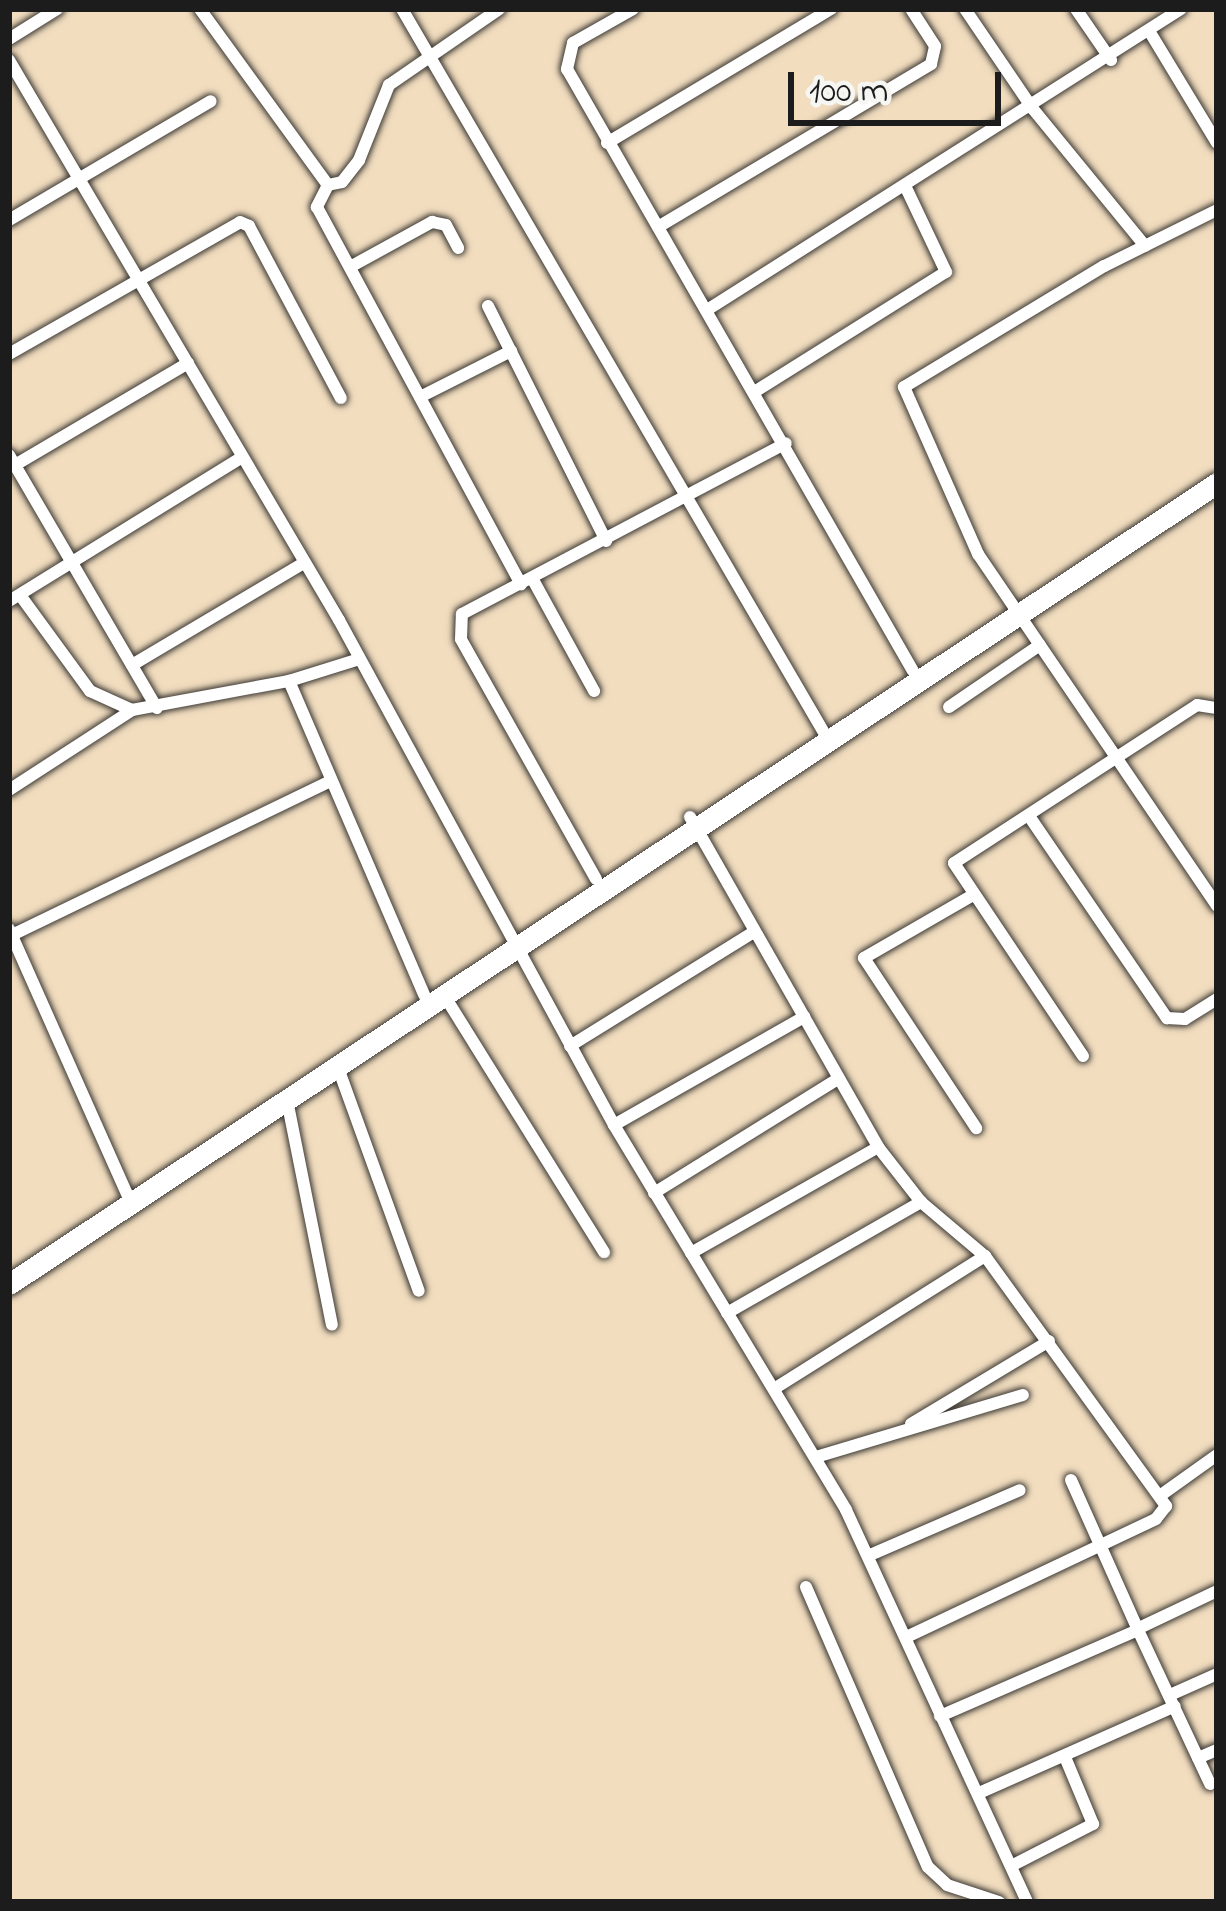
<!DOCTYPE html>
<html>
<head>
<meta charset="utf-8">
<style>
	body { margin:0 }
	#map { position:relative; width:1226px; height:1911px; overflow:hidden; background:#f2ddbf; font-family:"Indie Flower",sans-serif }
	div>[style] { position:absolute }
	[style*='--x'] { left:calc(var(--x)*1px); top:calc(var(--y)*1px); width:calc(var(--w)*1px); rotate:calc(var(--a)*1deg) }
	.roads { filter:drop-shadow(0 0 3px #3c3934) drop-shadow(0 0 3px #3c3934) }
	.street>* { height:12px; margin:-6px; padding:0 6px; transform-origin:6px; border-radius:6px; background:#fff }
	.primary>* { height:21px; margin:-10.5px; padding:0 10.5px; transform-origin:10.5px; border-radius:10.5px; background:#fff }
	span { translate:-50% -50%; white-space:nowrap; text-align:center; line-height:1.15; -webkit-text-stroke:9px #f6f6f2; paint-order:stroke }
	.frame { position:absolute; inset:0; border:12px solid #1c1c1c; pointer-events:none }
	.scale { position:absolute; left:788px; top:72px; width:213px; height:54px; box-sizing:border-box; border:6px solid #1c1c1c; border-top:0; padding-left:15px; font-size:36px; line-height:42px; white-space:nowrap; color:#1c1c1c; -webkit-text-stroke:9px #f6f6f2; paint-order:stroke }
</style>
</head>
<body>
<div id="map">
	<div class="roads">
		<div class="street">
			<div style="--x:200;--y:9;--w:218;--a:54"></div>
			<div style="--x:328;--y:185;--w:25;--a:117"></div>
			<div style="--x:317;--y:207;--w:429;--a:61.6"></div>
			<div style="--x:402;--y:9;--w:836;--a:59.75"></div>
			<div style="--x:633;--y:9;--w:69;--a:150.5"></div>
			<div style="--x:573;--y:43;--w:27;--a:103"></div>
			<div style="--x:567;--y:69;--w:694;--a:60.11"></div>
			<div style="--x:965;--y:9;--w:121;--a:55.8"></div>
			<div style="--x:1033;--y:109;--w:177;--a:50.7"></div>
			<div style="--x:1076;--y:9;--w:62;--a:55.5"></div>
			<div style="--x:1151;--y:34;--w:127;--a:58.8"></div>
			<div style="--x:9;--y:39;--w:57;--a:-32"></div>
			<div style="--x:9;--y:60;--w:650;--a:59.49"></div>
			<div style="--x:339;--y:620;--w:575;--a:61.43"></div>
			<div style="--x:614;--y:1125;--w:449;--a:58.9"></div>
			<div style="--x:846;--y:1510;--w:432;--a:65.2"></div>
			<div style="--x:607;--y:143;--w:261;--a:-30.9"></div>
			<div style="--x:328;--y:185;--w:14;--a:-12"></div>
			<div style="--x:342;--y:182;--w:28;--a:-52"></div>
			<div style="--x:359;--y:160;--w:81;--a:-68.2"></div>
			<div style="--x:389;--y:85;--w:134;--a:-34.6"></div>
			<div style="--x:1217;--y:210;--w:126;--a:153.6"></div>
			<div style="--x:1104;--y:266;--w:234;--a:148.8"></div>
			<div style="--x:904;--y:387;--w:183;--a:66.1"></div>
			<div style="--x:978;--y:554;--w:425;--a:55.8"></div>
			<div style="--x:9;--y:220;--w:234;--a:-30.5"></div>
			<div style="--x:658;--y:227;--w:318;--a:-30.8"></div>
			<div style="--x:931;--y:64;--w:18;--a:-77"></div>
			<div style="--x:935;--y:46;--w:44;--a:-123"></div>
			<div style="--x:350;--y:267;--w:94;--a:-28.8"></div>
			<div style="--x:432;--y:222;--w:14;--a:12"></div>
			<div style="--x:446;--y:225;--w:26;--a:62"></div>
			<div style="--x:488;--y:306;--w:263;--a:63.3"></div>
			<div style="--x:707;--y:310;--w:561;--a:-32.42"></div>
			<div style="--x:9;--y:354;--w:266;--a:-29.7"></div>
			<div style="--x:240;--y:222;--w:10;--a:24"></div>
			<div style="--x:249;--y:226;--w:195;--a:61.9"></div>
			<div style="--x:756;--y:391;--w:224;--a:-32.1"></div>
			<div style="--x:946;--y:272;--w:91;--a:-115.4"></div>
			<div style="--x:422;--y:396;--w:100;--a:-26.8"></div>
			<div style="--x:9;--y:455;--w:293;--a:59.7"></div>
			<div style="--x:15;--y:465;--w:201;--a:-30.5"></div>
			<div style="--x:532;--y:578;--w:129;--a:61.2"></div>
			<div style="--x:20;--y:595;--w:119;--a:53.9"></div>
			<div style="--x:90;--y:691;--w:46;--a:24.3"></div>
			<div style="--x:132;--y:710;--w:160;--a:-10.5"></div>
			<div style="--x:289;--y:681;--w:73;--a:-17.4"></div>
			<div style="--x:9;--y:601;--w:274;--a:-31.7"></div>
			<div style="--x:132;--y:665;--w:200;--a:-30.7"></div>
			<div style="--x:289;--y:681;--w:342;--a:66.7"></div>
			<div style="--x:949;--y:707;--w:110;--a:-34.3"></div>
			<div style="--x:9;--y:790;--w:147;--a:-33"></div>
			<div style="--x:1029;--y:816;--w:245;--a:55.7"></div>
			<div style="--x:1167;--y:1018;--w:18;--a:3"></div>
			<div style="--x:1185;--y:1019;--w:38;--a:-32"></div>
			<div style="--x:690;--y:817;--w:380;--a:60.3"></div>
			<div style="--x:878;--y:1147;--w:70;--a:52"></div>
			<div style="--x:921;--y:1202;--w:84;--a:40.2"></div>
			<div style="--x:985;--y:1256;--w:309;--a:54.1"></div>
			<div style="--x:1166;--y:1506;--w:16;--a:128"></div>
			<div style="--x:1156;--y:1519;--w:276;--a:154.7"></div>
			<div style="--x:596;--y:879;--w:275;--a:-119.4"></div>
			<div style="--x:461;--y:639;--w:25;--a:-88"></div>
			<div style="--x:462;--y:614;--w:366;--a:-27.8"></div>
			<div style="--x:973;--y:895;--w:126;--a:150"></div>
			<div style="--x:864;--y:958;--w:204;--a:56.6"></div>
			<div style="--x:9;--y:929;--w:302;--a:66"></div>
			<div style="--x:12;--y:935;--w:351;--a:-25.8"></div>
			<div style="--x:444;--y:995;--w:303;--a:58.1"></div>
			<div style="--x:570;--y:1046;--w:216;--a:-31.8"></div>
			<div style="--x:1083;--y:1056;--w:232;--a:-123.8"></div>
			<div style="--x:954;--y:863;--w:290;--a:-33"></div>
			<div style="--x:1197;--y:705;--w:20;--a:9"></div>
			<div style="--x:337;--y:1065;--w:240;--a:70.1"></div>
			<div style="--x:287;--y:1100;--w:229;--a:78.7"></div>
			<div style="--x:614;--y:1125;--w:219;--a:-29.6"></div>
			<div style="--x:654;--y:1193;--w:216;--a:-31.8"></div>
			<div style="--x:691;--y:1253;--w:215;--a:-29.5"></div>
			<div style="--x:727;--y:1313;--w:224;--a:-29.8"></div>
			<div style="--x:777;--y:1387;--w:246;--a:-32.2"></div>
			<div style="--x:911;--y:1424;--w:161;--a:-31"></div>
			<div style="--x:816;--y:1457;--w:216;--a:-16.7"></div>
			<div style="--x:1071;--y:1480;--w:164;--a:65.9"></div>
			<div style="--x:1161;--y:1495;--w:69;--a:-35.5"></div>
			<div style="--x:870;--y:1555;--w:163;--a:-23.4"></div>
			<div style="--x:806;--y:1587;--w:305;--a:66.5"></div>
			<div style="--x:928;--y:1867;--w:26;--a:43"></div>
			<div style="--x:947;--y:1885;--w:55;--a:18.1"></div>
			<div style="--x:1137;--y:1629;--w:89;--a:-25.4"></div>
			<div style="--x:1170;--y:1695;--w:51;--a:-24.1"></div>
			<div style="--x:940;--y:1716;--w:216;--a:-23.5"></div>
			<div style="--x:1138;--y:1630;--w:170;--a:64.9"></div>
			<div style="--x:1198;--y:1758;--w:21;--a:-23"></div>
			<div style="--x:979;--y:1793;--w:214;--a:-23.9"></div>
			<div style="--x:1013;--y:1865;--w:90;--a:-27.1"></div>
			<div style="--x:1093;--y:1824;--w:73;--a:-112.7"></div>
		</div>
		<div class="primary">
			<div style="--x:9;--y:1284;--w:1449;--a:-33.55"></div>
		</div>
	</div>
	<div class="frame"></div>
	<div class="scale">100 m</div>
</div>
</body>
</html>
